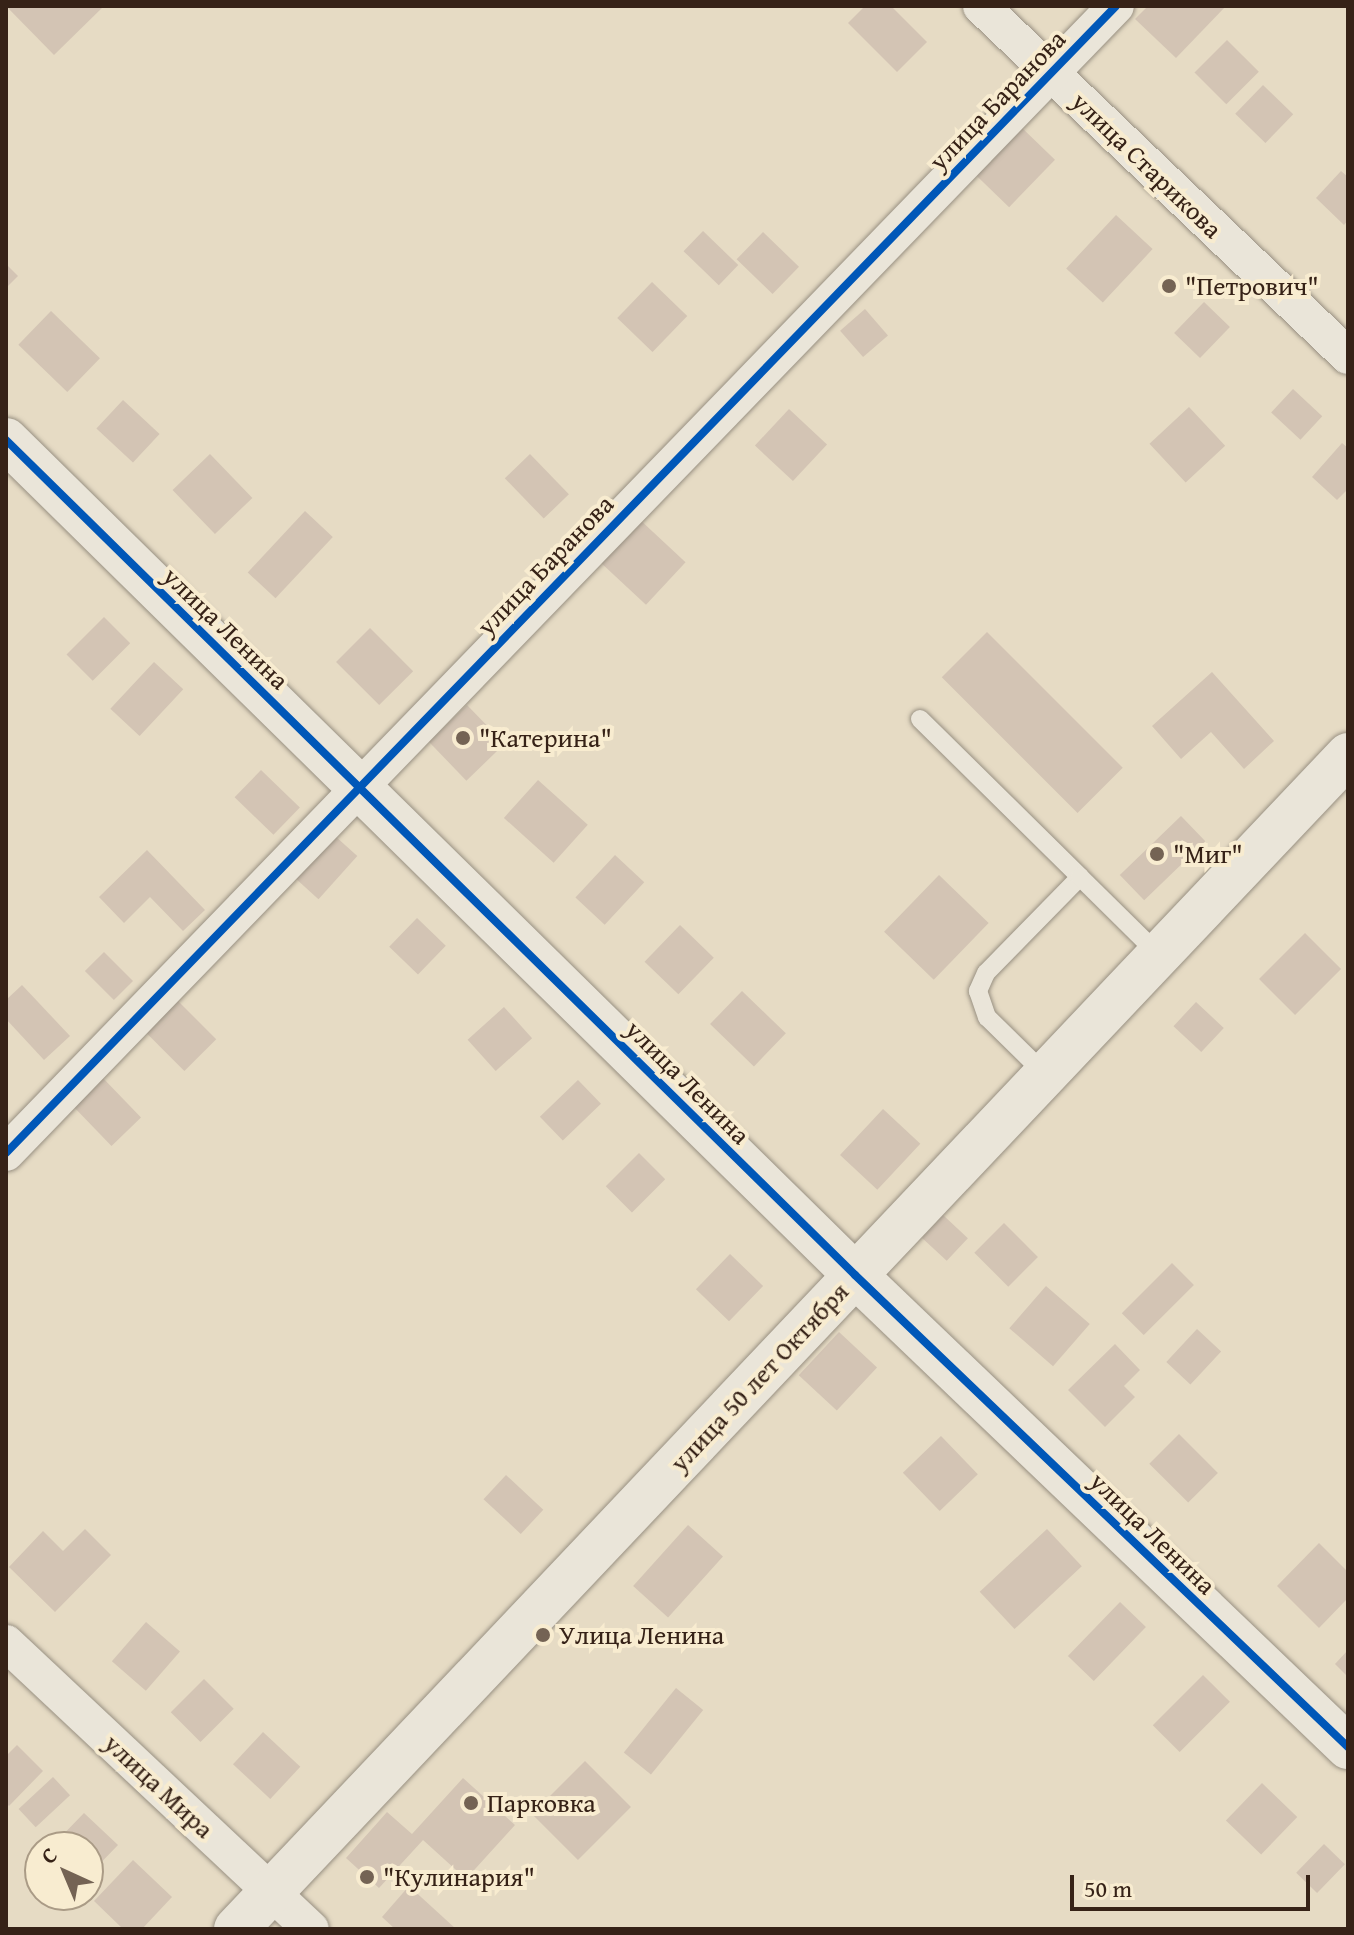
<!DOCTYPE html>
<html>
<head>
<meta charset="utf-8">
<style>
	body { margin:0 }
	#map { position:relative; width:1354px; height:1935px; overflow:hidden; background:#e6dbc4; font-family:"Gentium Book Plus",serif }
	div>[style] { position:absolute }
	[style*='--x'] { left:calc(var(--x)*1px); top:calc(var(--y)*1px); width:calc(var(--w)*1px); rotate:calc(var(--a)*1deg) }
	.building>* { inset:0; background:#d3c4b4; transform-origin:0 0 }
	.roads { filter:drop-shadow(0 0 2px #989082) drop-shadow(0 0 2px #989082) }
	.service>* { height:18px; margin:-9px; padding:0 9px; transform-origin:9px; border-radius:9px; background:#eae5d9 }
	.minor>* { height:36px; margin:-18px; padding:0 18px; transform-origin:18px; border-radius:18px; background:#eae5d9 }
	.tertiary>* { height:44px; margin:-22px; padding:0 22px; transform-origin:22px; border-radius:22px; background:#eae5d9 }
	.secondary>* { height:44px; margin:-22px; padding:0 22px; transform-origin:22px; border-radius:22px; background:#eae5d9 }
	.cycleway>* { height:8px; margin:-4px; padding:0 4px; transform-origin:4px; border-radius:4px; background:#0057b8 }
	.dots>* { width:22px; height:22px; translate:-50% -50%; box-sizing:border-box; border:4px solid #f8ecd0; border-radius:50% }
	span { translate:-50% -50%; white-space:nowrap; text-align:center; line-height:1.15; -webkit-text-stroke:8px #f8ecd0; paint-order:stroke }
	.street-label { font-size:26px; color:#362217 }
	.poi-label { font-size:26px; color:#362217 }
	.left { translate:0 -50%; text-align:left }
	.frame { position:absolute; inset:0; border:8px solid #362217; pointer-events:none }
	.north { position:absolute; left:24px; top:1831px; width:80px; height:80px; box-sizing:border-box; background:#f8ecd0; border:2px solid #aa9b86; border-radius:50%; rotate:316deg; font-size:22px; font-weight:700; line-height:32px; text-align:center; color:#362217 }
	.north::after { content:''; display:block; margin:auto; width:28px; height:36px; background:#746354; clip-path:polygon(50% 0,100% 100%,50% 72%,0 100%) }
	.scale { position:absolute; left:1070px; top:1875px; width:240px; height:36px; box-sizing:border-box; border:4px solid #362217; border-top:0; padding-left:10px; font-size:24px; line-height:28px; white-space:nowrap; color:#362217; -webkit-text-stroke:6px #f8ecd0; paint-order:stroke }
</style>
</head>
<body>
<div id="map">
	<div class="building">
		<div style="clip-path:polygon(6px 6px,104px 6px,54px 55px)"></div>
		<div style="clip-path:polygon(865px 6px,891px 6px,927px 42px,897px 72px,848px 23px)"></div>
		<div style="clip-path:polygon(1148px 6px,1226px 6px,1176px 58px,1135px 19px)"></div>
		<div style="left:1227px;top:40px;width:45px;height:46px;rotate:45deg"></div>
		<div style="left:1263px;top:85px;width:42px;height:40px;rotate:44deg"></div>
		<div style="left:1019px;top:125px;width:50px;height:66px;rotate:44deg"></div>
		<div style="clip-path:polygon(1341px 171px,1348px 177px,1348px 220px,1344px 225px,1316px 198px)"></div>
		<div style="left:1116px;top:215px;width:50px;height:73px;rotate:43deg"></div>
		<div style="left:703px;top:231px;width:49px;height:28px;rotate:44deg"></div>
		<div style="left:763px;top:232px;width:50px;height:38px;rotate:44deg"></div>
		<div style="clip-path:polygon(6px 264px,18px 276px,6px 288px)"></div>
		<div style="left:652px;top:282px;width:49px;height:50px;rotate:44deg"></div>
		<div style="left:1204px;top:302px;width:36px;height:43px;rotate:44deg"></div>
		<div style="left:865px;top:309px;width:35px;height:33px;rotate:49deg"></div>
		<div style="left:51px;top:311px;width:68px;height:47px;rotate:44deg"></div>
		<div style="left:1293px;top:389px;width:40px;height:32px;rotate:43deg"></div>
		<div style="left:123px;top:400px;width:50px;height:39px;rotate:43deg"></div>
		<div style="left:1189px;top:407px;width:53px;height:54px;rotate:47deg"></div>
		<div style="left:789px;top:409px;width:52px;height:50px;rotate:43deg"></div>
		<div style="clip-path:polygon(1342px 443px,1348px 448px,1348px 489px,1337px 500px,1312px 477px)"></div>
		<div style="left:210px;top:454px;width:61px;height:52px;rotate:46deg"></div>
		<div style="left:530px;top:454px;width:56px;height:35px;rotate:46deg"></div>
		<div style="left:305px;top:511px;width:38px;height:84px;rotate:43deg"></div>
		<div style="left:638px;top:518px;width:65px;height:58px;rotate:43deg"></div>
		<div style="left:104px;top:617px;width:37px;height:53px;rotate:45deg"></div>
		<div style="left:370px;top:628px;width:61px;height:48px;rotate:45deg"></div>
		<div style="left:987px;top:632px;width:192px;height:64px;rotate:45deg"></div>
		<div style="left:154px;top:662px;width:40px;height:64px;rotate:43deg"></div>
		<div style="clip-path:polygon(1212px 672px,1274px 741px,1244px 769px,1211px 732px,1181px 759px,1152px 726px)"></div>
		<div style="left:467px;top:705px;width:54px;height:53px;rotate:46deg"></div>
		<div style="left:261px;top:770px;width:54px;height:38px;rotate:44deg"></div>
		<div style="left:538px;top:780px;width:67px;height:51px;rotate:42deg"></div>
		<div style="left:1181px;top:816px;width:35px;height:85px;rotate:46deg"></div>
		<div style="left:335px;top:836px;width:30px;height:58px;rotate:42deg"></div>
		<div style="clip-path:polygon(147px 850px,205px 910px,183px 931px,150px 897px,124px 923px,99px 897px)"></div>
		<div style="left:615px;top:855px;width:40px;height:58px;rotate:43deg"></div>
		<div style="left:939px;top:875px;width:69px;height:79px;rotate:44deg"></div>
		<div style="left:417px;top:918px;width:40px;height:40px;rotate:44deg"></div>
		<div style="left:680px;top:925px;width:47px;height:51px;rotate:44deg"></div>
		<div style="left:1305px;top:933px;width:51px;height:65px;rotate:45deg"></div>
		<div style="left:104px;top:952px;width:41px;height:27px;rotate:45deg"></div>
		<div style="clip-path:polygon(22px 985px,70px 1036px,44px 1060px,6px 1019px,6px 1000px)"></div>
		<div style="left:742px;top:991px;width:61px;height:46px;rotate:44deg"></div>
		<div style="left:178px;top:1001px;width:54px;height:45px;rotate:45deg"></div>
		<div style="left:1196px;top:1002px;width:38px;height:33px;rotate:43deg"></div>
		<div style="left:504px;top:1007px;width:42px;height:49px;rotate:48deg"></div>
		<div style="left:100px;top:1075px;width:59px;height:41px;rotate:46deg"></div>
		<div style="left:578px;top:1080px;width:33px;height:53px;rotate:46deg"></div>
		<div style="left:883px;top:1109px;width:51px;height:63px;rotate:43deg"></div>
		<div style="left:639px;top:1153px;width:37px;height:47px;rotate:45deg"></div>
		<div style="left:943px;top:1215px;width:34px;height:31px;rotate:43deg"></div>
		<div style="left:1004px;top:1223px;width:48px;height:42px;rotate:45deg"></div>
		<div style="left:730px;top:1254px;width:46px;height:49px;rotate:44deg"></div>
		<div style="left:1172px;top:1263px;width:31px;height:71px;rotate:45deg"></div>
		<div style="left:1046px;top:1286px;width:58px;height:56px;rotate:41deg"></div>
		<div style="left:1197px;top:1329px;width:33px;height:45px;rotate:43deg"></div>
		<div style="left:839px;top:1332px;width:52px;height:59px;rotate:43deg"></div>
		<div style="clip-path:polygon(1115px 1344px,1140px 1370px,1124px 1386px,1135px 1397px,1105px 1427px,1068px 1390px)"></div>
		<div style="left:1179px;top:1434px;width:55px;height:42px;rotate:45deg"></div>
		<div style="left:941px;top:1436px;width:53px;height:53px;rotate:46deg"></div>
		<div style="left:506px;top:1475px;width:51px;height:33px;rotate:43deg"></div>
		<div style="left:688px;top:1525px;width:47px;height:82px;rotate:42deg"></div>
		<div style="clip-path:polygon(85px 1529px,111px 1555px,55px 1612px,9px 1567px,43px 1531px,63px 1551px)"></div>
		<div style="left:1047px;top:1529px;width:51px;height:92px;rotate:47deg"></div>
		<div style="clip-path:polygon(1319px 1543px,1348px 1572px,1348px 1598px,1319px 1628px,1277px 1586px)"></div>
		<div style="left:1120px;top:1602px;width:36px;height:75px;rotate:44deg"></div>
		<div style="left:146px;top:1622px;width:45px;height:52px;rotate:41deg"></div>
		<div style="clip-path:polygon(1348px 1650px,1348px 1677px,1335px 1664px)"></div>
		<div style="left:1203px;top:1675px;width:38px;height:71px;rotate:45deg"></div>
		<div style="left:204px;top:1679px;width:42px;height:47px;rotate:45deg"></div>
		<div style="left:676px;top:1688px;width:35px;height:83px;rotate:39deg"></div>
		<div style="left:263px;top:1732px;width:51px;height:44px;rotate:43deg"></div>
		<div style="clip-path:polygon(17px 1745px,43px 1771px,9px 1806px,6px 1803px,6px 1756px)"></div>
		<div style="left:585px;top:1761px;width:65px;height:75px;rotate:45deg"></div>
		<div style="left:53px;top:1777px;width:25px;height:47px;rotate:47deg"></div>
		<div style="clip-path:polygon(463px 1778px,515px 1825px,466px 1879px,423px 1840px,379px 1888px,346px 1858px,387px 1812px,412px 1834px)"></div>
		<div style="left:1262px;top:1783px;width:49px;height:52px;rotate:44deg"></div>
		<div style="clip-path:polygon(84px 1813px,118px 1845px,88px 1876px,88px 1847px,51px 1847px)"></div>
		<div style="left:1324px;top:1844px;width:29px;height:40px;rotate:44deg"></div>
		<div style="clip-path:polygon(133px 1860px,172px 1897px,142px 1929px,123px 1929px,94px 1901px)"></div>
		<div style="clip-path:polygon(409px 1886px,456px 1929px,395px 1929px,382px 1917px)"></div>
	</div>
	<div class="roads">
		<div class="service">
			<div style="--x:920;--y:719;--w:225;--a:44.6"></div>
			<div style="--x:1080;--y:877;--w:134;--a:134.4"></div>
			<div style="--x:986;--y:973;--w:20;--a:114"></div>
			<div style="--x:978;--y:991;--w:28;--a:71"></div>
			<div style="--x:987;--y:1017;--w:81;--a:44.5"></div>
			<div style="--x:1080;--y:877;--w:111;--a:44.6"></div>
		</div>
		<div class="minor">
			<div style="--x:981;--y:6;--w:507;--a:43.64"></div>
			<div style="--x:6;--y:1153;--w:1596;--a:-45.94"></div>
			<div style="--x:6;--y:1643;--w:418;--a:43.2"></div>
		</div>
		<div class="tertiary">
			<div style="--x:6;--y:440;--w:1191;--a:44.52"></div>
			<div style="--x:855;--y:1275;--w:683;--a:43.75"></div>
		</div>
		<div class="secondary">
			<div style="--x:236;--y:1929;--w:1617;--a:-46.55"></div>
		</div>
	</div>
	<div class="cycleway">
		<div style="--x:6;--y:440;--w:1191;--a:44.52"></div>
		<div style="--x:855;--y:1275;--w:683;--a:43.75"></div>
		<div style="--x:6;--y:1153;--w:1596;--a:-45.94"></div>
	</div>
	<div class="dots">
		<div style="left:1169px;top:286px;background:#746354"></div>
		<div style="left:463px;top:738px;background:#746354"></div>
		<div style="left:1157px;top:854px;background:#746354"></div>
		<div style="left:543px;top:1635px;background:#746354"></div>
		<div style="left:471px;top:1803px;background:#746354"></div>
		<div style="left:367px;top:1877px;background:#746354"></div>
	</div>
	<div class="street-label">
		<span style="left:997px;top:100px;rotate:-46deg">улица Баранова</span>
		<span style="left:1147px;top:165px;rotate:44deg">улица Старикова</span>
		<span style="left:545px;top:565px;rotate:-46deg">улица Баранова</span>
		<span style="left:226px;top:628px;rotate:44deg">улица Ленина</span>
		<span style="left:688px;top:1082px;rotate:45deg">улица Ленина</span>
		<span style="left:759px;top:1377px;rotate:-47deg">улица 50 лет Октября</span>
		<span style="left:1153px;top:1533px;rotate:44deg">улица Ленина</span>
		<span style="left:159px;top:1786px;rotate:43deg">улица Мира</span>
	</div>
	<div class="poi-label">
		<span class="left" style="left:1185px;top:286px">"Петрович"</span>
		<span class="left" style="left:479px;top:738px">"Катерина"</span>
		<span class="left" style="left:1173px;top:854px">"Миг"</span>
		<span class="left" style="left:559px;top:1635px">Улица Ленина</span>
		<span class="left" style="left:487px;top:1803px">Парковка</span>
		<span class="left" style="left:383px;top:1877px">"Кулинария"</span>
	</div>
	<div class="frame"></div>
	<div class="north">С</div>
	<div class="scale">50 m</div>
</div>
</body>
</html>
